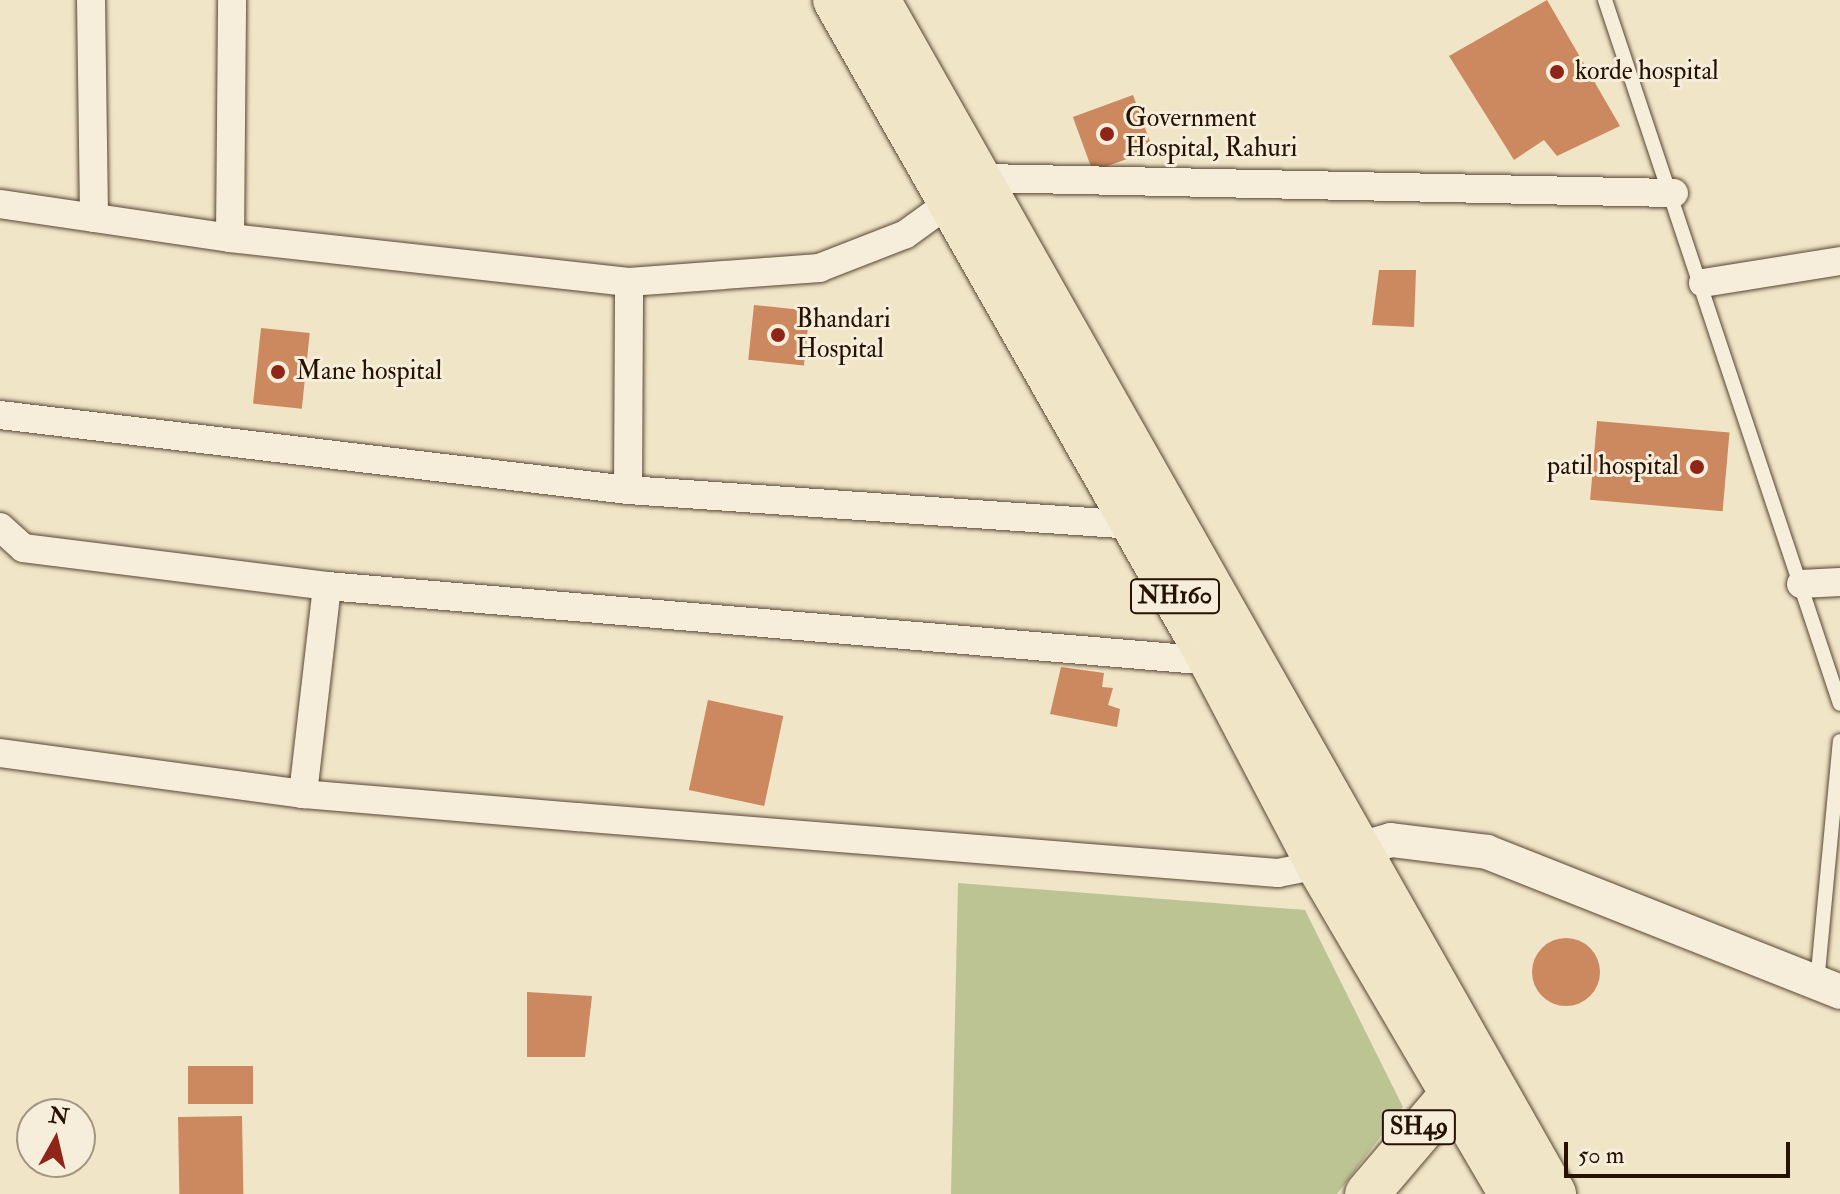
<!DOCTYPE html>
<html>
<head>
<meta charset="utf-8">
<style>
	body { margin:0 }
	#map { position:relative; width:1840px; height:1194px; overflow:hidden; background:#f1e5c8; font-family:"IM FELL Double Pica",serif }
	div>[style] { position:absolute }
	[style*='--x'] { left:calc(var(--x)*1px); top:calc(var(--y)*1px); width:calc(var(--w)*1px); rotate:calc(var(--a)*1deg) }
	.green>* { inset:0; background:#bcc494 }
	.building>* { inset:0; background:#cc885e; transform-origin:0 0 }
	.round { border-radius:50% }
	.roads { filter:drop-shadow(0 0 2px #584732) drop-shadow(0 0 2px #584732) }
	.service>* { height:14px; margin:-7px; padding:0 7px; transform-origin:7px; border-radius:7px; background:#f6eedb }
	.minor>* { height:28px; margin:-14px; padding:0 14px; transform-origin:14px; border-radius:14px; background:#f6eedb }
	.tertiary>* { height:34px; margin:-17px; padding:0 17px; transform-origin:17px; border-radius:17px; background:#f6eedb }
	.primary>* { height:44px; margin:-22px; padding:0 22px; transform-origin:22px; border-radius:22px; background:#f1e5c8 }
	.trunk>* { height:44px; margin:-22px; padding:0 22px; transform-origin:22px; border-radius:22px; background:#f1e5c8 }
	.dots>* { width:22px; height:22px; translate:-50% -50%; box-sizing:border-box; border:4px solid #f6eedb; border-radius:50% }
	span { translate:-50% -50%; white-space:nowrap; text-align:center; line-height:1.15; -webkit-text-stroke:6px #f6eedb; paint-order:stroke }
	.shield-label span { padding:2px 6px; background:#f6eedb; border:2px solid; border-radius:6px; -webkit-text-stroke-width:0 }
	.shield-label { font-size:24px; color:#251200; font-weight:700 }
	.poi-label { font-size:26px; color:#251200 }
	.left { translate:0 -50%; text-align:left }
	.right { translate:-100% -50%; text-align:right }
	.north { position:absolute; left:16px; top:1098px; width:80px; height:80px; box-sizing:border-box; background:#f6eedb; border:2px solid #a29683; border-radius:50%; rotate:8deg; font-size:22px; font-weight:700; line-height:32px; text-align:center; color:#251200 }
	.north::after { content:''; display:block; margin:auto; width:28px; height:36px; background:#8f2418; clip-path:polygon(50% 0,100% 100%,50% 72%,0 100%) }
	.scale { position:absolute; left:1564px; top:1142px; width:226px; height:36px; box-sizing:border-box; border:4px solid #251200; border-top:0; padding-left:10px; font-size:24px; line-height:28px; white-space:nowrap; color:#251200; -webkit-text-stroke:6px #f6eedb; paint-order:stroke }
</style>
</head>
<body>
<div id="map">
	<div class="green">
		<div style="clip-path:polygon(958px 883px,1305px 910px,1403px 1107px,1337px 1194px,951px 1194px)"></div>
	</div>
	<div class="building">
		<div style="clip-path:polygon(1547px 0,1620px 126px,1557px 156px,1544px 140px,1514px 160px,1449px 56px)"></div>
		<div style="left:1133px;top:95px;width:58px;height:64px;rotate:70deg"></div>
		<div style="clip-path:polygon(1379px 270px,1416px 270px,1414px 327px,1372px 325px)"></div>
		<div style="left:754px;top:305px;width:56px;height:55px;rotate:6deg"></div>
		<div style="left:261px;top:328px;width:49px;height:76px;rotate:6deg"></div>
		<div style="left:1597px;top:421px;width:133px;height:79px;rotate:5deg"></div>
		<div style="clip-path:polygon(1061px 667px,1104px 673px,1102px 687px,1113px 688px,1108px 705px,1120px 709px,1117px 727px,1050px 714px)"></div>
		<div style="left:708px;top:700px;width:77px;height:92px;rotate:12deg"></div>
		<div class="round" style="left:1532px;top:938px;width:68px;height:68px"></div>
		<div style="clip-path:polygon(527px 992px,592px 996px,585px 1057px,527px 1057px)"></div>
		<div style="left:253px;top:1066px;width:38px;height:65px;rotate:90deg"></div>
		<div style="left:242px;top:1116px;width:78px;height:64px;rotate:89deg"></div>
	</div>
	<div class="roads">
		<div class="service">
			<div style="--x:1605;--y:0;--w:742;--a:71.54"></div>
			<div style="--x:1817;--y:983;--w:243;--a:-84.6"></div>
		</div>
		<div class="minor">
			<div style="--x:91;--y:0;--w:218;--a:89.2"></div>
			<div style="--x:984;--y:178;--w:690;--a:1.25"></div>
			<div style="--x:0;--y:204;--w:232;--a:8.4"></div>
			<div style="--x:230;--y:238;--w:401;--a:6.3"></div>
			<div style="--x:629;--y:282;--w:191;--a:-4.2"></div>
			<div style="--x:819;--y:268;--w:93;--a:-21.3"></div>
			<div style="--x:906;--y:234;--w:58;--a:-35.9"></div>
			<div style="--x:230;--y:238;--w:238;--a:-89.5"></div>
			<div style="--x:1703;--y:283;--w:139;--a:-9.1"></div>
			<div style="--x:0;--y:415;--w:632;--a:6.81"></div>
			<div style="--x:628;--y:490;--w:507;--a:3.96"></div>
			<div style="--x:628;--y:490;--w:208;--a:-89.7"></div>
			<div style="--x:0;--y:527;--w:31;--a:42"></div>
			<div style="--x:23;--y:548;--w:306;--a:7.1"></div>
			<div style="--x:327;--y:586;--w:887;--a:4.85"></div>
			<div style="--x:1801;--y:584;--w:39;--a:-3"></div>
			<div style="--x:0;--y:753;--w:306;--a:7.7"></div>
			<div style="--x:303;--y:794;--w:275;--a:4.8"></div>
			<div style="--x:577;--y:817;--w:703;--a:4.57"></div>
			<div style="--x:1278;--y:873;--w:41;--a:-11.3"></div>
			<div style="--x:303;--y:794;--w:209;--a:-83.4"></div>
		</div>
		<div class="tertiary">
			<div style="--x:1335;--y:856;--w:58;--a:-15.9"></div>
			<div style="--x:1391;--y:840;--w:97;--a:7.1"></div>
			<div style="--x:1487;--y:852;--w:380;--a:21.6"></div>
		</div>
		<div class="primary">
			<div style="--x:1367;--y:1194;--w:167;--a:-49.6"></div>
		</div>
		<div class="trunk">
			<div style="--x:835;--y:0;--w:760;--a:60.37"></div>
			<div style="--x:1211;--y:661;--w:230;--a:62.3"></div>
			<div style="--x:1318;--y:865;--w:381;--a:59.6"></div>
			<div style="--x:878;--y:0;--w:1372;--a:60.48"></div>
		</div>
	</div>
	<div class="dots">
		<div style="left:1557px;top:72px;background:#8f2418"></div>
		<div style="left:1107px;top:134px;background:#8f2418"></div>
		<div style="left:778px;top:335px;background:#8f2418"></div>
		<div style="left:278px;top:372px;background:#8f2418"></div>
		<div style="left:1697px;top:467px;background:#8f2418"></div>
	</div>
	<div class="shield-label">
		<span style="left:1175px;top:596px">NH160</span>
		<span style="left:1419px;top:1127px">SH49</span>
	</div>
	<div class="poi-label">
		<span class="left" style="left:1575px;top:72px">korde hospital</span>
		<span class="left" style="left:1125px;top:134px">Government<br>Hospital, Rahuri</span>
		<span class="left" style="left:796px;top:335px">Bhandari<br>Hospital</span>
		<span class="left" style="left:296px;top:372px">Mane hospital</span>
		<span class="right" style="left:1679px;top:467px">patil hospital</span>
	</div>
	<div class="north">N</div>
	<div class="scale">50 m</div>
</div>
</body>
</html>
